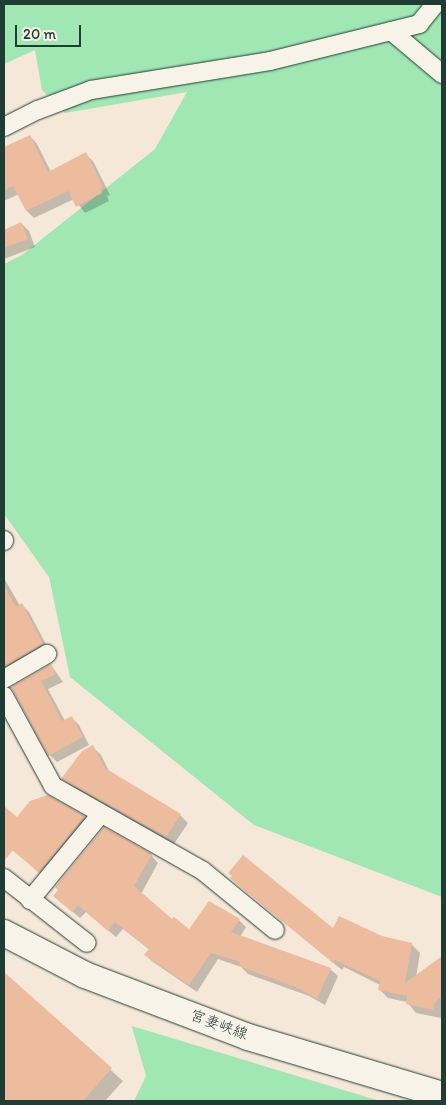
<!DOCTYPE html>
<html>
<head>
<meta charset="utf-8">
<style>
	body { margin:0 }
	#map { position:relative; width:446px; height:1105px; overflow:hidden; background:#f5e8d9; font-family:Itim,"Klee One",sans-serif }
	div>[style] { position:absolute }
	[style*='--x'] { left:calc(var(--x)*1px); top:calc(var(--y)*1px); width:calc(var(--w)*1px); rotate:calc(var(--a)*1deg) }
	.green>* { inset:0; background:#a0e7b4 }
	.shadow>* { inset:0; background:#0003 }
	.building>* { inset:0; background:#edbb9d }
	.roads { filter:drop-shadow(0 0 1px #1f3d34) drop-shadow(0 0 1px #1f3d34) }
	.street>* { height:18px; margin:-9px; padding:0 9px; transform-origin:9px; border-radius:9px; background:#f7f3e8 }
	.primary>* { height:26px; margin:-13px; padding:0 13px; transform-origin:13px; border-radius:13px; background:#f7f3e8 }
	span { translate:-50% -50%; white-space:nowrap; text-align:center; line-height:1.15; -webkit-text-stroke:4px #f7f3e8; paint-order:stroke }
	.street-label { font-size:15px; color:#1f3d34 }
	.frame { position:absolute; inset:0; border:5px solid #1f3d34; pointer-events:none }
	.scale { position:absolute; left:15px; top:25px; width:66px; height:22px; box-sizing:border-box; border:2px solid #1f3d34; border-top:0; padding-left:6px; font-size:15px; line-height:18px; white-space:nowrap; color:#1f3d34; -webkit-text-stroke:4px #f7f3e8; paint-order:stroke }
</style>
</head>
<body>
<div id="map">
	<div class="green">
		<div style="clip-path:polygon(4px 4px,442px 4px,442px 897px,254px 825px,70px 677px,49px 577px,4px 514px,4px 264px,22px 255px,155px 149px,187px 92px,65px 113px,42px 90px,35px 50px,4px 64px)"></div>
		<div style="clip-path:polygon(132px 1027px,132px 1026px,380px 1101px,134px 1101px,146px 1076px)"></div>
	</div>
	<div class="shadow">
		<div style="clip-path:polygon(30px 136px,37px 144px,51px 172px,85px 154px,93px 161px,110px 195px,107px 196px,109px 201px,85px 213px,74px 199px,34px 218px,27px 211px,19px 194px,4px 201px,4px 154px)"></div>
		<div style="clip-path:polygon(21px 223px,29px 231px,35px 247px,4px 259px,4px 230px)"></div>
		<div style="clip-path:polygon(4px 578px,20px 606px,22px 605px,29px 612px,50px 652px,4px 681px)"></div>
		<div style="clip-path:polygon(51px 665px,63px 682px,48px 689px,65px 721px,71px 717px,79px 725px,89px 745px,57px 762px,50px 755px,13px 688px)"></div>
		<div style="clip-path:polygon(93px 747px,101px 755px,110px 773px,180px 815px,188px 823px,174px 844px,71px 786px,63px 778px)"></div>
		<div style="clip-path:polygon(47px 796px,84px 817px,92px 825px,47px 879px,4px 843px,4px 808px,17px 819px)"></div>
		<div style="clip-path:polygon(151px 855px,158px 863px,141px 894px,172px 921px,189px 931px,239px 920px,246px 927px,240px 937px,330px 969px,338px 976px,325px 1005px,309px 996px,248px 974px,241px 967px,218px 959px,197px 992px,153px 962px,146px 955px,150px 950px,123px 929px,116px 937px,86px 912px,80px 918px,62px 903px)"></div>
		<div style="clip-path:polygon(241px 887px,334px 930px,412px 945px,420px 953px,416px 977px,442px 958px,441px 1018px,416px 1013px,407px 1002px,388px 998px,379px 989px,380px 985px,344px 967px,342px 970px)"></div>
		<div style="clip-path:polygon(4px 974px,123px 1081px,105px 1101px,4px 1101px)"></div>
	</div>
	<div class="building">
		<div style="clip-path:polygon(30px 135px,48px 172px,86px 152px,103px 187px,100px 189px,102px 193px,76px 207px,68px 191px,26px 211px,13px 186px,4px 190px,4px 147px)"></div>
		<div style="clip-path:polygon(21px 222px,28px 239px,4px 248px,4px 230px)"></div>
		<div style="clip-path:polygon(4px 585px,16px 607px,22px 603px,43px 644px,4px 667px)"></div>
		<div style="clip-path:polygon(51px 664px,56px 674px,41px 681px,62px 721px,72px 716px,83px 737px,48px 756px,11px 687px)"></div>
		<div style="clip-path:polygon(93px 745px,105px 768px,181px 814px,166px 837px,61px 779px,82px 751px)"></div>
		<div style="clip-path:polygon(48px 795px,85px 816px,39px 873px,13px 850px,4px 861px,4px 806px,17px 817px,30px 801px)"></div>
		<div style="clip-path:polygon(104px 827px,152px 854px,134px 886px,172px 919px,174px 917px,189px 929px,209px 901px,240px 919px,231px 932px,331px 968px,317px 999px,300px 989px,239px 966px,240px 962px,211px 953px,189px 985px,144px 955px,149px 949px,115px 922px,108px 931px,78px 905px,72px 912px,53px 896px,58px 890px,55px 887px)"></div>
		<div style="clip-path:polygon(243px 855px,333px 928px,339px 916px,382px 936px,412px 943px,405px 983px,442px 956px,442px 996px,435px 1002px,433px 1010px,406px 1004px,407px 996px,378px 990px,380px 981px,335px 960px,333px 963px,230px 878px,232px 876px,228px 873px)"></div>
		<div style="clip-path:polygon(4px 972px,112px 1068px,83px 1101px,4px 1101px)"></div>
	</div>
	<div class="roads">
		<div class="street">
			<div style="--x:391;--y:31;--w:67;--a:40.1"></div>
			<div style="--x:4;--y:127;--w:38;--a:-27"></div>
			<div style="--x:38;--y:110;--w:57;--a:-20.7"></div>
			<div style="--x:91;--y:90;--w:181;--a:-9.2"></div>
			<div style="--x:270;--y:61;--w:154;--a:-13.9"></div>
			<div style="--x:419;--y:24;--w:26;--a:-51"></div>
			<div style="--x:4;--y:541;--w:1;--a:-90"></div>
			<div style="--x:4;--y:679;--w:50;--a:-30.2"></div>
			<div style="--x:4;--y:696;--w:102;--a:61.4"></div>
			<div style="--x:53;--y:786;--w:172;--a:29.5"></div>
			<div style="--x:203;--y:871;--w:93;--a:39.3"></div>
			<div style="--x:4;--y:878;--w:105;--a:38.1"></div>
			<div style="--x:30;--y:900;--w:110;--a:-50.5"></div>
		</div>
		<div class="primary">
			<div style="--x:4;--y:933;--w:91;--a:27.4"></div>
			<div style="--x:85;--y:975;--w:174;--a:20.8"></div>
			<div style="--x:248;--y:1037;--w:202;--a:16.6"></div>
		</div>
	</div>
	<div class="street-label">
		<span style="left:219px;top:1025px;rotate:20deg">宮妻峡線</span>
	</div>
	<div class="frame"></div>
	<div class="scale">20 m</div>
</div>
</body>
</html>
